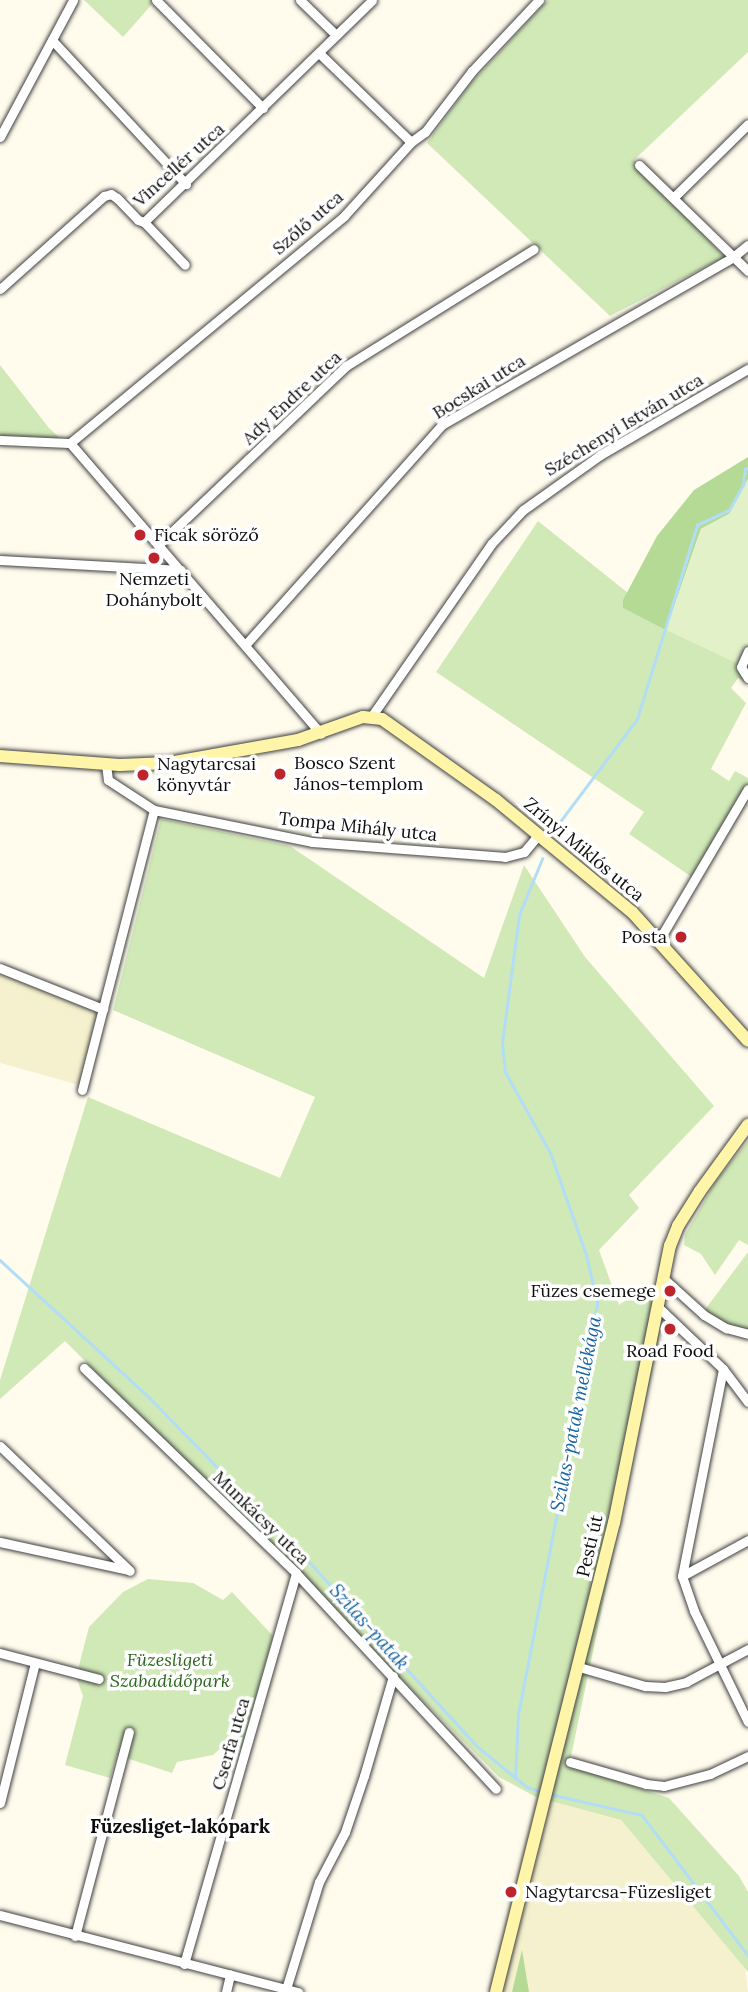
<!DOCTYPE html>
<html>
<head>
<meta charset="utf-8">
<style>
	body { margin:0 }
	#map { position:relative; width:748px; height:1992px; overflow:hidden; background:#fffcee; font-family:Lora,serif }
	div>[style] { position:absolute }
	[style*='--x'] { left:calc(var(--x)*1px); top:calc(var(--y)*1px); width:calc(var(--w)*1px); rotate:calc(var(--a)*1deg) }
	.farmland>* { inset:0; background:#f5f1ce }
	.green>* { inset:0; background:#d1e9b7 }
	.forest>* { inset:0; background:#b5da96 }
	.pitch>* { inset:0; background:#e3f1c9 }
	.stream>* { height:2.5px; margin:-1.25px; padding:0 1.25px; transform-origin:1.25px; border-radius:1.25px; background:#b2ddf6 }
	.roads { filter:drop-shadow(0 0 2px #404040) drop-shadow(0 0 2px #404040) }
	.street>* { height:9px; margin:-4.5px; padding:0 4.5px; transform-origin:4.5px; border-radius:4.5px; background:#fff }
	.secondary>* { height:12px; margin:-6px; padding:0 6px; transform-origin:6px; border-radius:6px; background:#fff5a9 }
	.dots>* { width:19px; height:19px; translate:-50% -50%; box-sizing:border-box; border:4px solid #fff; border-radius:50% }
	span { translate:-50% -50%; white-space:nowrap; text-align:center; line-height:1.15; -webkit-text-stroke:7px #fff; paint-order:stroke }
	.street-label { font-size:18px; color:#0d0d0d }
	.poi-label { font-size:18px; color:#0d0d0d }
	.left { translate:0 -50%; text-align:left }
	.right { translate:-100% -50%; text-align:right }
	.park-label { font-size:18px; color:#2c661d; font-style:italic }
	.water-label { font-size:19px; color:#1664a0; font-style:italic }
	.neighbourhood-label { font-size:19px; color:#0d0d0d; font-weight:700 }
</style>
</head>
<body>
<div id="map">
	<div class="farmland">
		<div style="clip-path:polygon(0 972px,98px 1012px,79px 1085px,0 1063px)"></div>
		<div style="clip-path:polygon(536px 1797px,621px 1820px,745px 1967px,748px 1992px,488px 1992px)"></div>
	</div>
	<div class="green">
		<div style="clip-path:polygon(84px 0,152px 0,154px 2px,123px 37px)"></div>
		<div style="clip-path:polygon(548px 0,748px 0,748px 52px,634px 160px,724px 257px,610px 316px,427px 143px,471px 83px)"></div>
		<div style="clip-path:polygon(0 365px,49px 428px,65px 443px,0 439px)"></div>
		<div style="clip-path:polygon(538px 521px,628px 593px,623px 608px,744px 666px,748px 661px,748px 684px,738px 678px,731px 688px,746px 703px,711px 769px,729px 781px,735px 771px,748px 778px,748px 801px,699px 882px,629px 834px,644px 812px,436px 672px)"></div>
		<div style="clip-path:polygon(161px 819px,290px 846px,484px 978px,524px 865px,585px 957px,714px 1106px,629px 1195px,639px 1208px,599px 1250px,619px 1305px,643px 1289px,665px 1308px,569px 1766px,669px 1798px,739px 1876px,748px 1892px,748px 1972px,621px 1820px,536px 1797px,499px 1777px,65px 1341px,0 1399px,0 1380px,88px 1097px,280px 1178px,315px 1097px,113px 1010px)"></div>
		<div style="clip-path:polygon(748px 1141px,748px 1245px,739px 1240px,715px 1275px,701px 1254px,684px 1245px,685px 1235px,716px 1181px)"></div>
		<div style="clip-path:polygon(748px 1252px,748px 1333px,725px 1327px,704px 1311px)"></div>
		<div style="clip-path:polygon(148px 1579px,193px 1583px,223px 1600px,232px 1592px,273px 1636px,242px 1748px,225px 1744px,213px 1755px,177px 1762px,172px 1773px,117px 1755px,110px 1778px,65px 1765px,83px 1696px,76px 1677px,89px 1627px,123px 1592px)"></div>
	</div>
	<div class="forest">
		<div style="clip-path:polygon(748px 457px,748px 479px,738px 501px,729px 514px,701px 529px,666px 630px,623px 608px,623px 600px,657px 536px,694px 490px)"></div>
		<div style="clip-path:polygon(522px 1950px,529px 1992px,512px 1992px)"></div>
	</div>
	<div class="pitch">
		<div style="clip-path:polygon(748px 479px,748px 661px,745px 667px,666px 630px,701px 529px,729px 514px)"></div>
	</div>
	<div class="stream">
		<div style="--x:556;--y:827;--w:135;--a:-53.1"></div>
		<div style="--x:637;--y:719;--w:203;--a:-72.8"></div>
		<div style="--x:697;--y:525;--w:35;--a:-25"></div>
		<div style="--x:729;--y:510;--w:29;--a:-61"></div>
		<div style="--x:743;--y:485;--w:16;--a:-83"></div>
		<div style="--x:745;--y:469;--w:3;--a:-18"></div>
		<div style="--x:0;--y:1260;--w:200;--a:42.6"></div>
		<div style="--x:147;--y:1395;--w:228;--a:45.7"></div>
		<div style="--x:306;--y:1558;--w:254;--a:47.7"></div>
		<div style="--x:477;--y:1746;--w:65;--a:39.4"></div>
		<div style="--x:527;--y:1787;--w:17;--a:17"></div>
		<div style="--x:515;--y:1779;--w:64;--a:-87.3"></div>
		<div style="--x:518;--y:1715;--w:420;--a:-79.1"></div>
		<div style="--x:597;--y:1303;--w:49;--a:-102.9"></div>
		<div style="--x:586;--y:1255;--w:108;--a:-109.4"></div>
		<div style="--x:550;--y:1153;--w:93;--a:-119.1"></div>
		<div style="--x:505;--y:1072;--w:29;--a:-96"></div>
		<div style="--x:502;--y:1043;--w:129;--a:-82.4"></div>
		<div style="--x:519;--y:915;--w:61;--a:-67.7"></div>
		<div style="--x:550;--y:1794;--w:94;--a:12.9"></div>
		<div style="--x:642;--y:1815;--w:176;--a:52.9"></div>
	</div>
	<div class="roads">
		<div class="street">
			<div style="--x:156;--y:0;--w:152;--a:45.3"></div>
			<div style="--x:300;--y:0;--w:50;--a:44.2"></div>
			<div style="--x:52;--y:40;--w:197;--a:47.1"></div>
			<div style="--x:319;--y:53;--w:128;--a:44.1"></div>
			<div style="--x:0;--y:137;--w:155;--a:-61.9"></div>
			<div style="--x:639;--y:165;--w:152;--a:44.2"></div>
			<div style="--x:673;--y:198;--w:105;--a:-44.6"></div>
			<div style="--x:144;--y:222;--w:59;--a:46.4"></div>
			<div style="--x:0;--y:289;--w:140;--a:-41.8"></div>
			<div style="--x:104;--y:196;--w:7;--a:-16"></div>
			<div style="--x:111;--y:194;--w:7;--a:34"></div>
			<div style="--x:117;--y:198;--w:30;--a:46"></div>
			<div style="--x:138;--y:220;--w:6;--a:18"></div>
			<div style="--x:144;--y:222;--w:318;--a:-44.2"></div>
			<div style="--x:0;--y:440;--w:70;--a:2.5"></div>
			<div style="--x:70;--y:443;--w:356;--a:-39.6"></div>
			<div style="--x:344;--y:216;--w:100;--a:-47.8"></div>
			<div style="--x:411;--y:142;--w:17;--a:-36"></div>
			<div style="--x:425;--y:132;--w:77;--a:-52.4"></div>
			<div style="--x:472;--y:71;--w:98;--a:-46.7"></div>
			<div style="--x:70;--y:443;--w:384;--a:49.2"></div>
			<div style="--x:158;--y:545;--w:260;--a:-43.6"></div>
			<div style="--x:346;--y:366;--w:221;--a:-31.9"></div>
			<div style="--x:0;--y:560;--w:181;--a:3.2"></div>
			<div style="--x:246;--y:644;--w:295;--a:-48.2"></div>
			<div style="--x:443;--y:424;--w:335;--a:-29.9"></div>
			<div style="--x:733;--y:257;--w:19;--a:-39"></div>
			<div style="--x:748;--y:651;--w:17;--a:114"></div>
			<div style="--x:741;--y:667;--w:13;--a:58"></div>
			<div style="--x:371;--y:717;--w:212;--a:-55.2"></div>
			<div style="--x:492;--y:543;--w:45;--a:-46.8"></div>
			<div style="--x:523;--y:510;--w:95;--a:-35.5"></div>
			<div style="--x:600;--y:455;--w:171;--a:-30.2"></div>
			<div style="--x:106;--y:764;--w:16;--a:83"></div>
			<div style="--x:108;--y:780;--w:55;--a:33.1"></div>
			<div style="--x:154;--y:810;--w:161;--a:11.4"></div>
			<div style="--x:312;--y:842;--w:194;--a:4.4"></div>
			<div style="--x:505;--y:857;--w:20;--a:-15"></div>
			<div style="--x:524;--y:852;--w:23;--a:-50"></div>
			<div style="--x:659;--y:940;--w:175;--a:-59.5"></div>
			<div style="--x:0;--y:968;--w:111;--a:21.7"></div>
			<div style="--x:82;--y:1090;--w:289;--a:-75.6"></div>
			<div style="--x:662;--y:1277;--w:57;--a:42.1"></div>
			<div style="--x:704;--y:1315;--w:26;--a:31"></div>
			<div style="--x:726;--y:1328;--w:23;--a:15"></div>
			<div style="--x:657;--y:1306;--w:91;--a:43.7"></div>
			<div style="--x:723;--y:1369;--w:41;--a:52.9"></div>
			<div style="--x:84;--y:1368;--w:295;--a:44"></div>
			<div style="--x:296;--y:1573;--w:294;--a:47.2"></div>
			<div style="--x:723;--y:1369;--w:211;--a:101.2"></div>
			<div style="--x:682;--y:1576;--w:37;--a:71"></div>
			<div style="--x:694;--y:1611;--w:123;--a:64.1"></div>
			<div style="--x:0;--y:1446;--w:180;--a:43.9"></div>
			<div style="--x:0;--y:1542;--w:131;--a:12.3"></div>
			<div style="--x:682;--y:1576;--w:75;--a:-28.6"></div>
			<div style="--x:0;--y:1653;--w:102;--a:14.7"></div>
			<div style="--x:579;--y:1667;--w:69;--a:16.1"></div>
			<div style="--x:645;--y:1686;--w:20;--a:3"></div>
			<div style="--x:665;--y:1687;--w:22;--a:-13"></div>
			<div style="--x:686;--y:1682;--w:70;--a:-28"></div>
			<div style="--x:570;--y:1762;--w:79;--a:16.1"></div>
			<div style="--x:646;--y:1784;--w:18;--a:6"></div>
			<div style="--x:664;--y:1786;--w:48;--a:-14.6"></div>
			<div style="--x:710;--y:1774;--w:42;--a:-25.3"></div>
			<div style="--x:0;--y:1803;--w:144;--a:-76"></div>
			<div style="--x:0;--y:1915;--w:308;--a:14.5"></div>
			<div style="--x:75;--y:1936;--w:211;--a:-75.2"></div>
			<div style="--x:184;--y:1964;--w:407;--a:-74"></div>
			<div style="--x:286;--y:1989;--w:112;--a:-72.9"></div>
			<div style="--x:319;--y:1882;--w:56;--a:-62.5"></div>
			<div style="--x:345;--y:1832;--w:59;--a:-71.3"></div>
			<div style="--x:364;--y:1776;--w:104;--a:-73.8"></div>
			<div style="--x:226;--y:1992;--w:18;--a:-77"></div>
		</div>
		<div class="secondary">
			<div style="--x:0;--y:756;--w:120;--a:4.3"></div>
			<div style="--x:120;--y:765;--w:49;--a:-2.3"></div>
			<div style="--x:169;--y:763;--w:131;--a:-10.1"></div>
			<div style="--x:298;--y:740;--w:69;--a:-19.5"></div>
			<div style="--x:363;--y:717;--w:19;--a:6"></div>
			<div style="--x:382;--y:719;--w:140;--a:35.4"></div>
			<div style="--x:496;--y:800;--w:176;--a:39.5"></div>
			<div style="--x:632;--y:912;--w:173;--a:48"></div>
			<div style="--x:496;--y:1992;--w:484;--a:-75.9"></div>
			<div style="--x:614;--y:1523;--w:283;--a:-78.6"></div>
			<div style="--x:670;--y:1246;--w:22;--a:-68"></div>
			<div style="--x:678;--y:1226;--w:41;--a:-57.8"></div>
			<div style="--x:700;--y:1191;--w:82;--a:-54"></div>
		</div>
	</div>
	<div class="dots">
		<div style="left:140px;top:535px;background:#be242c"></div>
		<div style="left:154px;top:558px;background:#be242c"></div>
		<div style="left:280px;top:774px;background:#be242c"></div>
		<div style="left:143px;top:775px;background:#be242c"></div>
		<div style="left:681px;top:937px;background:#be242c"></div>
		<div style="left:670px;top:1291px;background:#be242c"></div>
		<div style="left:670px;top:1329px;background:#be242c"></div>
		<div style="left:511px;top:1892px;background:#be242c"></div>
	</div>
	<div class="street-label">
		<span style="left:179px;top:165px;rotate:-42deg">Vincellér utca</span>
		<span style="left:308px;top:223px;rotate:-41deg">Szőlő utca</span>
		<span style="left:479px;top:387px;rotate:-32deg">Bocskai utca</span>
		<span style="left:292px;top:398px;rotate:-43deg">Ady Endre utca</span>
		<span style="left:624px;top:425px;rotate:-31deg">Széchenyi István utca</span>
		<span style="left:358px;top:827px;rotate:6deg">Tompa Mihály utca</span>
		<span style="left:584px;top:850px;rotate:40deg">Zrínyi Miklós utca</span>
		<span style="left:261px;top:1518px;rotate:44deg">Munkácsy utca</span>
		<span style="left:590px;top:1546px;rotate:-77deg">Pesti út</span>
		<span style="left:231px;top:1744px;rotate:-74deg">Cserfa utca</span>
	</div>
	<div class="poi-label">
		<span class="left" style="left:154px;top:535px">Ficak söröző</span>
		<span style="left:154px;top:590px">Nemzeti<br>Dohánybolt</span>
		<span class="left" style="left:294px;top:774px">Bosco Szent<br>János-templom</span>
		<span class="left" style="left:157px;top:775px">Nagytarcsai<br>könyvtár</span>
		<span class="right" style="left:667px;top:937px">Posta</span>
		<span class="right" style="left:656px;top:1291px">Füzes csemege</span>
		<span style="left:670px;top:1351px">Road Food</span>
		<span class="left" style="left:525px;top:1892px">Nagytarcsa-Füzesliget</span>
	</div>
	<div class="park-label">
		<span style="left:170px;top:1671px">Füzesligeti<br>Szabadidőpark</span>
	</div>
	<div class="water-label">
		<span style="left:576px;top:1414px;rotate:-79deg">Szilas-patak mellékága</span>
		<span style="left:369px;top:1627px;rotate:48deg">Szilas-patak</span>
	</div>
	<div class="neighbourhood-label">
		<span style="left:180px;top:1827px">Füzesliget-lakópark</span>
	</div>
</div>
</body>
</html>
